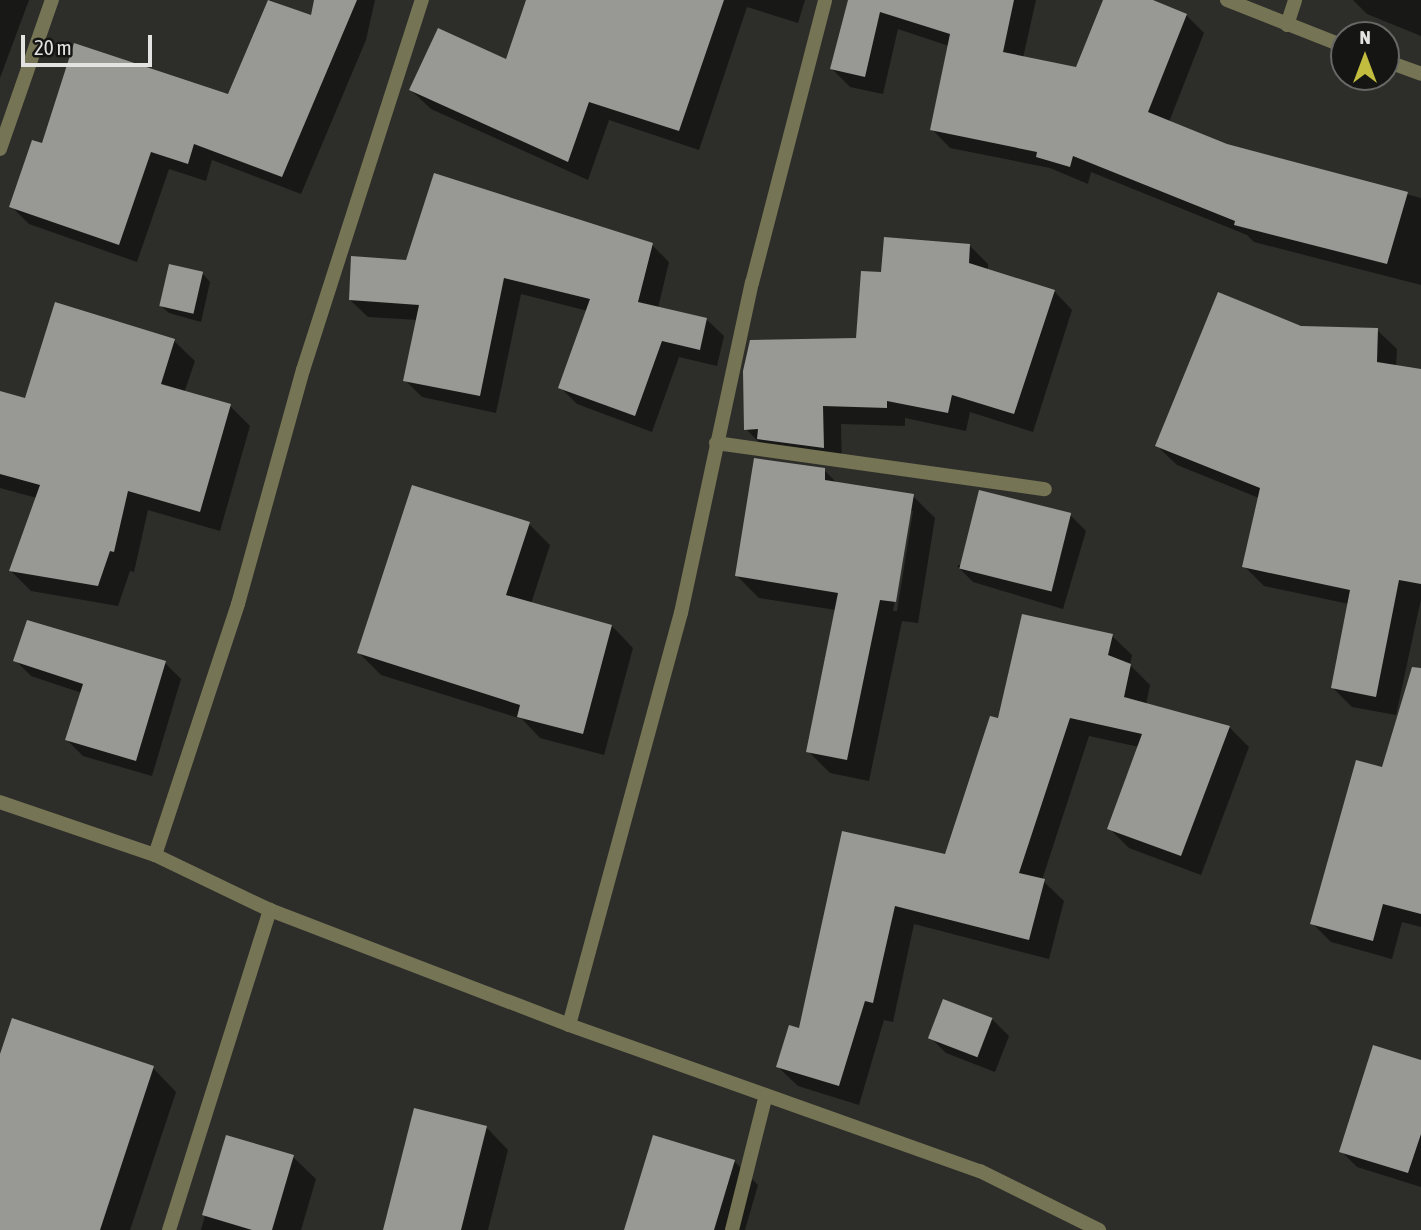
<!DOCTYPE html>
<html>
<head>
<meta charset="utf-8">
<style>
	body { margin:0 }
	#map { position:relative; width:1421px; height:1230px; overflow:hidden; background:#2d2d2a; font-family:"Asap Condensed",sans-serif }
	div>[style] { position:absolute }
	[style*='--x'] { left:calc(var(--x)*1px); top:calc(var(--y)*1px); width:calc(var(--w)*1px); rotate:calc(var(--a)*1deg) }
	.shadow>* { inset:0; background:#0007 }
	.building>* { inset:0; background:#989895; transform-origin:0 0 }
	.minor>* { height:14px; margin:-7px; padding:0 7px; transform-origin:7px; border-radius:7px; background:#757454 }
	span { translate:-50% -50%; white-space:nowrap; text-align:center; line-height:1.15; -webkit-text-stroke:7px #151514; paint-order:stroke }
	.north { position:absolute; left:1330px; top:21px; width:70px; height:70px; box-sizing:border-box; background:#151514; border:2px solid #676766; border-radius:50%; rotate:0deg; font-size:19px; font-weight:700; line-height:28px; text-align:center; color:#e3e3e1 }
	.north::after { content:''; display:block; margin:auto; width:24px; height:32px; background:#c2bd3f; clip-path:polygon(50% 0,100% 100%,50% 72%,0 100%) }
	.scale { position:absolute; left:21px; top:35px; width:131px; height:32px; box-sizing:border-box; border:4px solid #e3e3e1; border-top:0; padding-left:9px; font-size:21px; line-height:24px; white-space:nowrap; color:#e3e3e1; -webkit-text-stroke:5px #151514; paint-order:stroke }
</style>
</head>
<body>
<div id="map">
	<div class="shadow">
		<div style="clip-path:polygon(0 0,29px 0,0 78px)"></div>
		<div style="clip-path:polygon(270px 0,312px 17px,316px 0,375px 0,366px 40px,301px 194px,212px 160px,206px 181px,169px 169px,137px 262px,29px 224px,11px 206px,43px 146px,229px 96px)"></div>
		<div style="clip-path:polygon(528px 0,805px 0,798px 23px,747px 7px,699px 150px,609px 120px,588px 180px,431px 109px,411px 90px,507px 62px)"></div>
		<div style="clip-path:polygon(852px 0,1036px 0,1023px 58px,1077px 69px,1105px 0,1148px 0,1186px 15px,1204px 33px,1169px 122px,1227px 146px,1421px 198px,1421px 285px,1254px 242px,1247px 235px,1091px 172px,1088px 184px,1050px 168px,950px 148px,932px 129px,949px 46px,898px 29px,883px 94px,850px 87px,832px 69px)"></div>
		<div style="clip-path:polygon(1353px 0,1421px 0,1421px 36px,1367px 14px)"></div>
		<div style="clip-path:polygon(652px 245px,669px 262px,658px 308px,706px 319px,724px 336px,717px 366px,679px 357px,652px 432px,577px 404px,560px 387px,588px 311px,521px 294px,496px 413px,422px 397px,405px 380px,418px 320px,368px 317px,350px 300px,407px 261px)"></div>
		<div style="clip-path:polygon(970px 246px,988px 264px,988px 270px,1054px 291px,1072px 310px,1033px 432px,970px 412px,966px 431px,905px 418px,905px 426px,841px 424px,842px 466px,764px 447px,746px 429px,858px 340px,883px 274px)"></div>
		<div style="clip-path:polygon(203px 274px,210px 282px,201px 322px,169px 313px,161px 306px)"></div>
		<div style="clip-path:polygon(56px 304px,174px 341px,195px 361px,184px 393px,230px 406px,250px 426px,220px 531px,148px 510px,134px 572px,130px 571px,118px 606px,31px 591px,11px 571px,37px 498px,0 488px,0 393px,26px 400px)"></div>
		<div style="clip-path:polygon(1301px 328px,1377px 330px,1397px 349px,1396px 367px,1421px 371px,1421px 599px,1396px 715px,1352px 707px,1333px 688px,1349px 604px,1264px 586px,1244px 566px,1259px 498px,1177px 465px,1157px 446px)"></div>
		<div style="clip-path:polygon(evenodd,824px 470px,838px 484px,913px 496px,935px 518px,918px 623px,902px 621px,869px 781px,830px 773px,808px 751px,836px 610px,759px 598px,737px 576px,824px 470px,909px 511px,913px 511px,897px 611px,893px 611px,909px 511px)"></div>
		<div style="clip-path:polygon(1070px 515px,1086px 531px,1063px 609px,973px 582px,957px 566px)"></div>
		<div style="clip-path:polygon(529px 524px,550px 545px,531px 604px,612px 626px,633px 648px,604px 755px,540px 738px,522px 719px,381px 675px,359px 653px)"></div>
		<div style="clip-path:polygon(1112px 636px,1132px 655px,1130px 665px,1150px 685px,1146px 705px,1229px 727px,1249px 747px,1201px 875px,1129px 848px,1109px 828px,1139px 747px,1089px 736px,1042px 880px,1064px 901px,1049px 959px,914px 924px,893px 1022px,884px 1020px,859px 1105px,798px 1086px,778px 1067px,800px 1030px,843px 833px,946px 856px,999px 720px)"></div>
		<div style="clip-path:polygon(15px 660px,165px 663px,181px 679px,152px 776px,83px 756px,67px 740px,82px 693px,31px 676px)"></div>
		<div style="clip-path:polygon(1421px 690px,1421px 927px,1402px 922px,1392px 959px,1331px 942px,1312px 923px)"></div>
		<div style="clip-path:polygon(944px 1001px,993px 1020px,1009px 1036px,995px 1072px,946px 1053px,930px 1037px)"></div>
		<div style="clip-path:polygon(0 1059px,153px 1068px,176px 1092px,130px 1230px,0 1230px)"></div>
		<div style="clip-path:polygon(1421px 1062px,1421px 1187px,1357px 1167px,1341px 1151px)"></div>
		<div style="clip-path:polygon(486px 1127px,508px 1150px,488px 1230px,385px 1230px)"></div>
		<div style="clip-path:polygon(227px 1137px,293px 1157px,316px 1179px,301px 1230px,201px 1230px)"></div>
		<div style="clip-path:polygon(734px 1161px,758px 1185px,745px 1230px,626px 1230px)"></div>
	</div>
	<div class="building">
		<div style="clip-path:polygon(268px 0,311px 15px,314px 0,357px 0,282px 177px,194px 144px,188px 164px,151px 152px,119px 245px,9px 207px,32px 140px,42px 143px,74px 43px,228px 94px)"></div>
		<div style="clip-path:polygon(526px 0,724px 0,679px 131px,589px 102px,568px 162px,409px 90px,438px 28px,506px 59px)"></div>
		<div style="clip-path:polygon(848px 0,1014px 0,1003px 52px,1076px 67px,1103px 0,1153px 0,1187px 14px,1148px 112px,1227px 144px,1408px 192px,1387px 264px,1234px 225px,1235px 221px,1073px 156px,1070px 167px,1036px 157px,1037px 152px,930px 130px,950px 34px,880px 12px,865px 77px,830px 69px)"></div>
		<div style="clip-path:polygon(434px 173px,653px 243px,638px 302px,707px 318px,700px 350px,662px 341px,635px 416px,558px 388px,590px 299px,504px 278px,480px 396px,403px 381px,419px 305px,349px 300px,351px 256px,406px 260px)"></div>
		<div style="clip-path:polygon(884px 237px,970px 244px,969px 263px,1055px 290px,1014px 414px,952px 395px,948px 413px,887px 401px,887px 408px,823px 406px,824px 448px,757px 439px,758px 429px,744px 430px,743px 371px,750px 340px,856px 338px,861px 271px,881px 272px)"></div>
		<div style="left:169px;top:264px;width:35px;height:43px;rotate:13deg"></div>
		<div style="clip-path:polygon(1218px 292px,1301px 326px,1378px 328px,1377px 362px,1421px 369px,1421px 584px,1399px 580px,1376px 697px,1331px 688px,1350px 590px,1242px 567px,1260px 488px,1155px 446px)"></div>
		<div style="clip-path:polygon(55px 302px,175px 339px,161px 384px,231px 404px,200px 512px,128px 491px,114px 552px,110px 551px,98px 586px,9px 571px,40px 485px,0 474px,0 391px,25px 398px)"></div>
		<div style="clip-path:polygon(754px 458px,825px 468px,825px 480px,914px 494px,896px 602px,880px 600px,847px 760px,806px 752px,838px 593px,735px 576px)"></div>
		<div style="clip-path:polygon(412px 485px,530px 522px,506px 595px,612px 625px,583px 734px,517px 717px,520px 705px,357px 653px)"></div>
		<div style="left:979px;top:490px;width:95px;height:81px;rotate:14deg"></div>
		<div style="clip-path:polygon(1022px 614px,1113px 634px,1108px 655px,1131px 664px,1124px 697px,1230px 726px,1181px 856px,1107px 829px,1142px 734px,1070px 718px,1019px 873px,1045px 879px,1029px 940px,895px 906px,873px 1003px,865px 1001px,839px 1086px,776px 1067px,789px 1025px,799px 1028px,842px 831px,945px 854px,990px 716px,998px 718px)"></div>
		<div style="clip-path:polygon(27px 620px,166px 661px,136px 761px,65px 740px,83px 684px,13px 661px)"></div>
		<div style="clip-path:polygon(1412px 667px,1421px 668px,1421px 914px,1383px 904px,1373px 941px,1310px 924px,1356px 760px,1382px 767px)"></div>
		<div style="left:943px;top:999px;width:53px;height:42px;rotate:21deg"></div>
		<div style="clip-path:polygon(12px 1018px,154px 1066px,100px 1230px,0 1230px,0 1054px)"></div>
		<div style="clip-path:polygon(1373px 1045px,1421px 1060px,1421px 1134px,1408px 1173px,1339px 1152px)"></div>
		<div style="clip-path:polygon(414px 1108px,487px 1126px,461px 1230px,383px 1230px)"></div>
		<div style="clip-path:polygon(226px 1135px,294px 1155px,272px 1230px,252px 1230px,202px 1215px)"></div>
		<div style="clip-path:polygon(653px 1135px,735px 1160px,714px 1230px,624px 1230px)"></div>
	</div>
	<div class="minor">
		<div style="--x:1227;--y:0;--w:126;--a:21.5"></div>
		<div style="--x:1287;--y:25;--w:26;--a:-72"></div>
		<div style="--x:1386;--y:61;--w:37;--a:20"></div>
		<div style="--x:0;--y:149;--w:158;--a:-70.8"></div>
		<div style="--x:716;--y:443;--w:332;--a:8"></div>
		<div style="--x:0;--y:802;--w:164;--a:18.9"></div>
		<div style="--x:155;--y:855;--w:127;--a:25.6"></div>
		<div style="--x:270;--y:910;--w:320;--a:21"></div>
		<div style="--x:569;--y:1025;--w:436;--a:19.6"></div>
		<div style="--x:980;--y:1171;--w:133;--a:26.4"></div>
		<div style="--x:155;--y:855;--w:264;--a:-71.7"></div>
		<div style="--x:238;--y:604;--w:243;--a:-74.5"></div>
		<div style="--x:303;--y:370;--w:389;--a:-72.2"></div>
		<div style="--x:569;--y:1025;--w:427;--a:-74.8"></div>
		<div style="--x:681;--y:613;--w:338;--a:-77.9"></div>
		<div style="--x:752;--y:283;--w:292;--a:-75.5"></div>
		<div style="--x:169;--y:1230;--w:336;--a:-72.5"></div>
		<div style="--x:732;--y:1230;--w:139;--a:-75.9"></div>
	</div>
	<div class="north">N</div>
	<div class="scale">20 m</div>
</div>
</body>
</html>
